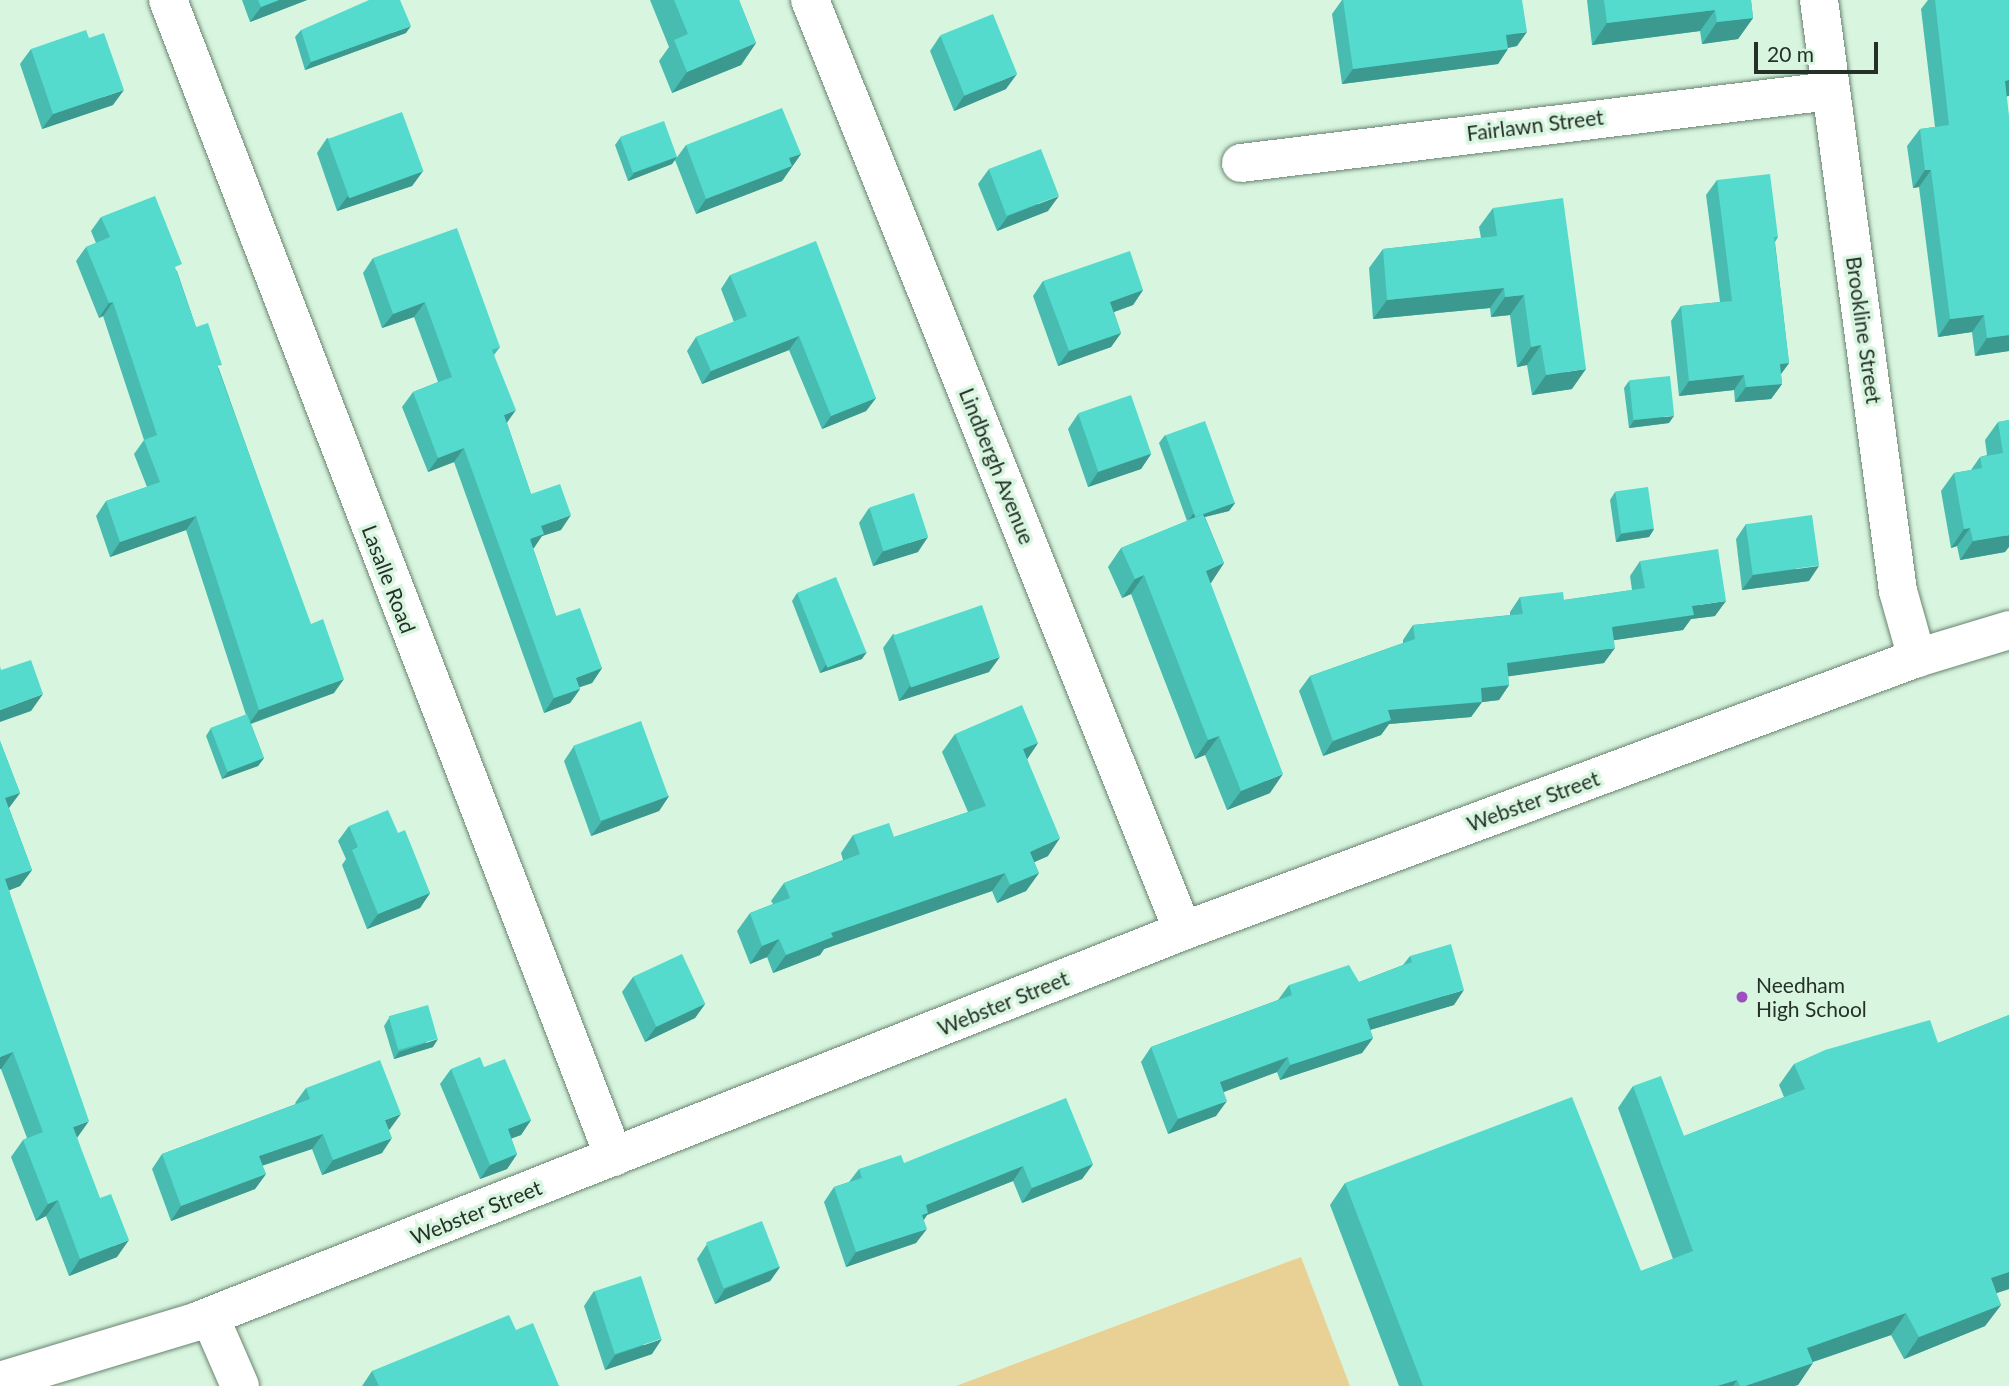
<!DOCTYPE html>
<html>
<head>
<meta charset="utf-8">
<style>
	body { margin:0 }
	#map { position:relative; width:2009px; height:1386px; overflow:hidden; background:#d8f5df; font-family:Lato,sans-serif }
	div>[style] { position:absolute }
	[style*='--x'] { left:calc(var(--x)*1px); top:calc(var(--y)*1px); width:calc(var(--w)*1px); rotate:calc(var(--a)*1deg) }
	.green>* { inset:0; background:#e9d196 }
	.roads { filter:drop-shadow(0 0 2px #68836f) drop-shadow(0 0 2px #68836f) }
	.minor>* { height:38px; margin:-19px; padding:0 19px; transform-origin:19px; border-radius:19px; background:#fff }
	.wall>* { inset:0; background:#48bcb0 }
	.shaded-wall>* { inset:0; background:#3b9990 }
	.building>* { inset:0; background:#54dbcd; transform-origin:0 0 }
	.dots>* { width:19px; height:19px; translate:-50% -50%; box-sizing:border-box; border:4px solid #d8f5df; border-radius:50% }
	span { translate:-50% -50%; white-space:nowrap; text-align:center; line-height:1.15; -webkit-text-stroke:7px #d8f5df; paint-order:stroke }
	.street-label { font-size:21px; color:#253028 }
	.poi-label { font-size:21px; color:#253028 }
	.left { translate:0 -50%; text-align:left }
	.scale { position:absolute; left:1754px; top:42px; width:124px; height:32px; box-sizing:border-box; border:4px solid #253028; border-top:0; padding-left:9px; font-size:21px; line-height:24px; white-space:nowrap; color:#253028; -webkit-text-stroke:5px #d8f5df; paint-order:stroke }
</style>
</head>
<body>
<div id="map">
	<div class="green">
		<div style="clip-path:polygon(1301px 1257px,1350px 1386px,956px 1386px,1097px 1333px)"></div>
	</div>
	<div class="roads">
		<div class="minor">
			<div style="--x:168;--y:0;--w:1240;--a:68.92"></div>
			<div style="--x:810;--y:0;--w:1003;--a:68.17"></div>
			<div style="--x:1819;--y:0;--w:596;--a:82.39"></div>
			<div style="--x:1898;--y:591;--w:70;--a:74.2"></div>
			<div style="--x:1241;--y:163;--w:593;--a:-6.97"></div>
			<div style="--x:210;--y:1317;--w:75;--a:66.5"></div>
			<div style="--x:0;--y:1381;--w:204;--a:-16.8"></div>
			<div style="--x:195;--y:1322;--w:1063;--a:-21.59"></div>
			<div style="--x:1183;--y:931;--w:783;--a:-20.4"></div>
			<div style="--x:1917;--y:658;--w:96;--a:-16.9"></div>
		</div>
	</div>
	<div class="wall">
		<div style="clip-path:polygon(242px 0,307px 0,250px 22px)"></div>
		<div style="clip-path:polygon(650px 0,739px 0,756px 43px,741px 65px,672px 93px,659px 61px,669px 47px)"></div>
		<div style="clip-path:polygon(1342px 0,1522px 0,1517px 46px,1508px 48px,1498px 64px,1342px 84px,1332px 14px)"></div>
		<div style="clip-path:polygon(1587px 0,1751px 0,1753px 18px,1738px 39px,1702px 44px,1700px 31px,1592px 45px)"></div>
		<div style="clip-path:polygon(1928px 0,2009px 0,2009px 96px,2007px 96px,2009px 351px,1975px 356px,1972px 332px,1938px 337px,1919px 187px,1913px 188px,1907px 146px,1920px 129px,1935px 127px,1921px 9px)"></div>
		<div style="clip-path:polygon(301px 30px,406px 33px,305px 70px,295px 37px)"></div>
		<div style="clip-path:polygon(940px 36px,1006px 89px,954px 111px,930px 51px)"></div>
		<div style="clip-path:polygon(31px 49px,113px 105px,42px 129px,20px 64px)"></div>
		<div style="clip-path:polygon(327px 138px,423px 171px,412px 186px,337px 211px,317px 153px)"></div>
		<div style="clip-path:polygon(620px 138px,677px 157px,672px 164px,628px 181px,615px 145px)"></div>
		<div style="clip-path:polygon(686px 145px,801px 154px,782px 181px,696px 214px,675px 160px)"></div>
		<div style="clip-path:polygon(989px 169px,1048px 211px,997px 231px,978px 184px)"></div>
		<div style="clip-path:polygon(1717px 180px,1778px 237px,1775px 242px,1789px 363px,1781px 374px,1782px 384px,1771px 399px,1735px 402px,1734px 390px,1679px 396px,1671px 321px,1681px 306px,1720px 302px,1706px 195px)"></div>
		<div style="clip-path:polygon(1493px 208px,1572px 389px,1532px 395px,1527px 365px,1517px 367px,1510px 315px,1491px 317px,1490px 308px,1373px 319px,1369px 268px,1383px 249px,1481px 238px,1479px 227px)"></div>
		<div style="clip-path:polygon(101px 217px,177px 271px,196px 327px,219px 369px,334px 693px,251px 724px,264px 758px,258px 766px,222px 779px,206px 736px,211px 728px,246px 715px,186px 530px,110px 557px,96px 516px,106px 501px,147px 487px,134px 454px,144px 440px,103px 316px,99px 318px,76px 261px,86px 247px,96px 243px,91px 231px)"></div>
		<div style="clip-path:polygon(373px 258px,500px 347px,494px 355px,507px 423px,531px 494px,561px 530px,542px 536px,533px 548px,556px 616px,602px 668px,592px 683px,579px 687px,580px 689px,570px 703px,544px 713px,454px 462px,428px 472px,402px 407px,413px 392px,438px 382px,414px 317px,382px 328px,363px 273px)"></div>
		<div style="clip-path:polygon(730px 275px,876px 398px,866px 411px,822px 429px,789px 350px,702px 384px,687px 351px,696px 337px,734px 322px,721px 289px)"></div>
		<div style="clip-path:polygon(1043px 281px,1143px 290px,1133px 305px,1114px 312px,1121px 333px,1111px 347px,1058px 366px,1033px 296px)"></div>
		<div style="clip-path:polygon(1629px 381px,1669px 423px,1629px 428px,1624px 388px)"></div>
		<div style="clip-path:polygon(1078px 414px,1151px 454px,1141px 469px,1088px 487px,1068px 429px)"></div>
		<div style="clip-path:polygon(2009px 420px,2005px 552px,1960px 560px,1957px 546px,1951px 548px,1941px 491px,1954px 473px,1971px 470px,1980px 457px,1987px 455px,1985px 440px,1998px 422px)"></div>
		<div style="clip-path:polygon(1165px 435px,1235px 503px,1229px 511px,1205px 517px,1224px 563px,1210px 583px,1270px 793px,1227px 810px,1205px 755px,1195px 759px,1131px 594px,1122px 598px,1108px 567px,1121px 548px,1187px 521px,1159px 443px)"></div>
		<div style="clip-path:polygon(1615px 492px,1654px 529px,1649px 537px,1616px 542px,1610px 500px)"></div>
		<div style="clip-path:polygon(869px 508px,918px 552px,873px 566px,859px 523px)"></div>
		<div style="clip-path:polygon(1746px 524px,1809px 581px,1742px 590px,1736px 539px)"></div>
		<div style="clip-path:polygon(1640px 561px,1715px 616px,1691px 619px,1683px 630px,1614px 640px,1604px 663px,1508px 676px,1509px 685px,1499px 700px,1482px 702px,1471px 717px,1389px 724px,1381px 735px,1323px 756px,1299px 691px,1310px 676px,1403px 643px,1403px 640px,1413px 625px,1510px 615px,1510px 612px,1520px 597px,1564px 600px,1632px 590px,1630px 576px)"></div>
		<div style="clip-path:polygon(797px 593px,862px 659px,820px 673px,792px 601px)"></div>
		<div style="clip-path:polygon(893px 634px,989px 672px,899px 701px,883px 648px)"></div>
		<div style="clip-path:polygon(955px 734px,1038px 743px,1027px 759px,1048px 856px,1034px 862px,1039px 873px,1026px 891px,997px 903px,992px 891px,824px 949px,820px 955px,773px 973px,767px 957px,750px 964px,737px 931px,750px 913px,773px 904px,771px 901px,784px 883px,843px 860px,841px 853px,853px 835px,894px 837px,968px 812px,942px 752px)"></div>
		<div style="clip-path:polygon(0 741px,20px 793px,9px 808px,32px 870px,20px 886px,9px 890px,77px 1138px,117px 1257px,69px 1276px,46px 1216px,36px 1221px,11px 1157px,23px 1140px,27px 1138px,1px 1069px)"></div>
		<div style="clip-path:polygon(574px 746px,669px 796px,659px 811px,591px 836px,564px 761px)"></div>
		<div style="clip-path:polygon(349px 826px,398px 833px,430px 893px,420px 908px,367px 929px,342px 865px,346px 859px,338px 841px)"></div>
		<div style="clip-path:polygon(1410px 956px,1454px 1005px,1370px 1030px,1373px 1038px,1362px 1053px,1280px 1080px,1277px 1072px,1224px 1092px,1216px 1116px,1168px 1134px,1141px 1062px,1151px 1047px,1278px 1000px,1289px 985px,1359px 982px,1403px 965px)"></div>
		<div style="clip-path:polygon(633px 977px,705px 1004px,695px 1018px,645px 1042px,622px 992px)"></div>
		<div style="clip-path:polygon(2009px 1015px,2009px 1289px,1996px 1293px,2001px 1305px,1985px 1326px,1904px 1359px,1891px 1335px,1813px 1362px,1798px 1385px,1794px 1386px,1399px 1386px,1330px 1205px,1345px 1183px,1641px 1271px,1673px 1259px,1618px 1108px,1633px 1086px,1684px 1136px,1784px 1097px,1779px 1085px,1794px 1064px,1938px 1043px)"></div>
		<div style="clip-path:polygon(389px 1018px,433px 1047px,394px 1059px,384px 1026px)"></div>
		<div style="clip-path:polygon(484px 1067px,531px 1120px,521px 1135px,511px 1138px,517px 1154px,507px 1169px,480px 1179px,440px 1084px,451px 1069px)"></div>
		<div style="clip-path:polygon(306px 1088px,390px 1129px,389px 1130px,382px 1153px,322px 1175px,312px 1149px,262px 1166px,266px 1174px,255px 1189px,171px 1221px,152px 1169px,162px 1154px,296px 1104px,295px 1103px)"></div>
		<div style="clip-path:polygon(904px 1163px,1093px 1164px,1082px 1179px,1022px 1203px,1013px 1181px,927px 1215px,924px 1220px,916px 1243px,846px 1267px,824px 1202px,834px 1187px,849px 1182px,859px 1169px)"></div>
		<div style="clip-path:polygon(707px 1244px,780px 1267px,770px 1281px,715px 1304px,697px 1259px)"></div>
		<div style="clip-path:polygon(594px 1291px,652px 1354px,605px 1370px,584px 1306px)"></div>
		<div style="clip-path:polygon(516px 1330px,559px 1386px,362px 1386px,372px 1371px)"></div>
	</div>
	<div class="shaded-wall">
		<div style="clip-path:polygon(279px 0,307px 0,250px 22px,261px 7px)"></div>
		<div style="clip-path:polygon(1715px 10px,1700px 31px,1592px 45px,1607px 23px)"></div>
		<div style="clip-path:polygon(1753px 18px,1738px 39px,1702px 44px,1717px 22px)"></div>
		<div style="clip-path:polygon(411px 26px,406px 33px,305px 70px,311px 62px)"></div>
		<div style="clip-path:polygon(1527px 32px,1517px 46px,1496px 50px,1506px 35px)"></div>
		<div style="clip-path:polygon(756px 43px,741px 65px,672px 93px,687px 72px)"></div>
		<div style="clip-path:polygon(1508px 49px,1498px 64px,1342px 84px,1353px 69px)"></div>
		<div style="clip-path:polygon(1017px 74px,1006px 89px,954px 111px,964px 96px)"></div>
		<div style="clip-path:polygon(2009px 80px,2009px 96px,1992px 98px,2005px 81px)"></div>
		<div style="clip-path:polygon(124px 90px,113px 105px,42px 129px,53px 114px)"></div>
		<div style="clip-path:polygon(801px 154px,782px 181px,696px 214px,706px 199px,789px 158px)"></div>
		<div style="clip-path:polygon(677px 157px,672px 164px,628px 181px,634px 173px)"></div>
		<div style="clip-path:polygon(1925px 170px,1931px 170px,1919px 187px,1913px 188px)"></div>
		<div style="clip-path:polygon(423px 171px,412px 186px,337px 211px,347px 197px)"></div>
		<div style="clip-path:polygon(1059px 196px,1048px 211px,997px 231px,1008px 216px)"></div>
		<div style="clip-path:polygon(1504px 288px,1490px 308px,1373px 319px,1387px 300px)"></div>
		<div style="clip-path:polygon(1143px 290px,1133px 305px,1100px 317px,1110px 302px)"></div>
		<div style="clip-path:polygon(1524px 295px,1510px 315px,1491px 317px,1505px 297px)"></div>
		<div style="clip-path:polygon(113px 302px,103px 316px,99px 318px,109px 303px)"></div>
		<div style="clip-path:polygon(425px 302px,414px 317px,382px 328px,393px 314px)"></div>
		<div style="clip-path:polygon(1984px 315px,1972px 332px,1938px 337px,1950px 319px)"></div>
		<div style="clip-path:polygon(1121px 333px,1111px 347px,1058px 366px,1069px 351px)"></div>
		<div style="clip-path:polygon(2009px 335px,2009px 351px,1975px 356px,1987px 338px)"></div>
		<div style="clip-path:polygon(799px 336px,789px 350px,702px 384px,711px 371px)"></div>
		<div style="clip-path:polygon(1541px 345px,1527px 365px,1517px 367px,1531px 347px)"></div>
		<div style="clip-path:polygon(1789px 363px,1778px 378px,1780px 364px)"></div>
		<div style="clip-path:polygon(1586px 369px,1572px 389px,1532px 395px,1546px 375px)"></div>
		<div style="clip-path:polygon(1744px 375px,1734px 390px,1679px 396px,1689px 381px)"></div>
		<div style="clip-path:polygon(1782px 384px,1771px 399px,1735px 402px,1746px 387px)"></div>
		<div style="clip-path:polygon(876px 398px,866px 411px,822px 429px,831px 416px)"></div>
		<div style="clip-path:polygon(516px 410px,506px 424px,504px 415px)"></div>
		<div style="clip-path:polygon(1674px 416px,1669px 423px,1629px 428px,1634px 420px)"></div>
		<div style="clip-path:polygon(464px 448px,454px 462px,428px 472px,438px 458px)"></div>
		<div style="clip-path:polygon(1151px 454px,1141px 469px,1088px 487px,1098px 472px)"></div>
		<div style="clip-path:polygon(1235px 503px,1229px 511px,1188px 521px,1193px 514px)"></div>
		<div style="clip-path:polygon(571px 515px,561px 530px,542px 536px,534px 548px,520px 553px,541px 526px)"></div>
		<div style="clip-path:polygon(196px 516px,186px 530px,110px 557px,120px 542px)"></div>
		<div style="clip-path:polygon(1970px 528px,1957px 546px,1951px 548px,1964px 529px)"></div>
		<div style="clip-path:polygon(1654px 529px,1649px 537px,1616px 542px,1621px 534px)"></div>
		<div style="clip-path:polygon(2009px 535px,2009px 547px,2005px 552px,1960px 560px,1973px 541px)"></div>
		<div style="clip-path:polygon(928px 537px,918px 552px,873px 566px,883px 551px)"></div>
		<div style="clip-path:polygon(1224px 563px,1211px 583px,1192px 591px,1206px 571px)"></div>
		<div style="clip-path:polygon(1819px 566px,1809px 581px,1742px 590px,1753px 575px)"></div>
		<div style="clip-path:polygon(1144px 575px,1131px 594px,1122px 598px,1135px 579px)"></div>
		<div style="clip-path:polygon(1726px 601px,1715px 616px,1691px 619px,1683px 630px,1602px 642px,1612px 627px,1692px 606px)"></div>
		<div style="clip-path:polygon(1615px 648px,1604px 663px,1497px 678px,1507px 663px)"></div>
		<div style="clip-path:polygon(867px 652px,862px 659px,820px 673px,826px 665px)"></div>
		<div style="clip-path:polygon(1000px 657px,989px 672px,899px 701px,910px 686px)"></div>
		<div style="clip-path:polygon(602px 668px,592px 683px,566px 692px,576px 678px)"></div>
		<div style="clip-path:polygon(344px 679px,334px 693px,249px 724px,259px 710px)"></div>
		<div style="clip-path:polygon(1509px 685px,1499px 700px,1475px 703px,1482px 702px,1471px 717px,1389px 724px,1381px 735px,1323px 756px,1333px 741px,1388px 710px,1481px 688px)"></div>
		<div style="clip-path:polygon(580px 689px,570px 703px,544px 713px,554px 698px)"></div>
		<div style="clip-path:polygon(43px 694px,31px 711px,0 722px,0 710px)"></div>
		<div style="clip-path:polygon(1219px 736px,1205px 755px,1195px 759px,1208px 740px)"></div>
		<div style="clip-path:polygon(1038px 743px,1026px 761px,1023px 749px)"></div>
		<div style="clip-path:polygon(264px 758px,258px 766px,222px 779px,228px 772px)"></div>
		<div style="clip-path:polygon(1283px 774px,1270px 793px,1227px 810px,1241px 791px)"></div>
		<div style="clip-path:polygon(20px 793px,8px 809px,5px 798px)"></div>
		<div style="clip-path:polygon(669px 796px,659px 811px,591px 836px,602px 821px)"></div>
		<div style="clip-path:polygon(1060px 838px,1048px 856px,1017px 870px,1030px 852px)"></div>
		<div style="clip-path:polygon(32px 870px,20px 886px,0 894px,5px 879px)"></div>
		<div style="clip-path:polygon(1005px 873px,992px 891px,824px 949px,820px 955px,773px 973px,786px 955px,831px 933px)"></div>
		<div style="clip-path:polygon(1039px 873px,1026px 891px,997px 903px,1010px 885px)"></div>
		<div style="clip-path:polygon(430px 893px,420px 908px,367px 929px,378px 914px)"></div>
		<div style="clip-path:polygon(779px 939px,767px 957px,750px 964px,762px 946px)"></div>
		<div style="clip-path:polygon(1464px 990px,1454px 1005px,1356px 1034px,1367px 1019px)"></div>
		<div style="clip-path:polygon(705px 1004px,695px 1018px,645px 1042px,656px 1027px)"></div>
		<div style="clip-path:polygon(1373px 1038px,1362px 1053px,1280px 1080px,1290px 1065px)"></div>
		<div style="clip-path:polygon(438px 1039px,433px 1047px,394px 1059px,399px 1052px)"></div>
		<div style="clip-path:polygon(13px 1052px,1px 1069px,0 1069px,0 1057px)"></div>
		<div style="clip-path:polygon(1288px 1057px,1277px 1072px,1210px 1097px,1220px 1082px)"></div>
		<div style="clip-path:polygon(1227px 1101px,1216px 1116px,1168px 1134px,1178px 1119px)"></div>
		<div style="clip-path:polygon(401px 1114px,390px 1129px,375px 1135px,385px 1120px)"></div>
		<div style="clip-path:polygon(531px 1120px,521px 1135px,497px 1144px,508px 1129px)"></div>
		<div style="clip-path:polygon(89px 1121px,77px 1138px,73px 1127px)"></div>
		<div style="clip-path:polygon(323px 1134px,312px 1149px,248px 1170px,259px 1156px)"></div>
		<div style="clip-path:polygon(392px 1138px,382px 1153px,322px 1175px,333px 1160px)"></div>
		<div style="clip-path:polygon(517px 1154px,507px 1169px,480px 1179px,490px 1165px)"></div>
		<div style="clip-path:polygon(1093px 1164px,1082px 1179px,1022px 1203px,1032px 1188px)"></div>
		<div style="clip-path:polygon(1023px 1166px,1013px 1181px,927px 1215px,918px 1228px,926px 1205px)"></div>
		<div style="clip-path:polygon(266px 1174px,255px 1189px,171px 1221px,181px 1206px)"></div>
		<div style="clip-path:polygon(58px 1200px,46px 1216px,36px 1221px,48px 1204px)"></div>
		<div style="clip-path:polygon(927px 1229px,916px 1243px,846px 1267px,856px 1252px)"></div>
		<div style="clip-path:polygon(129px 1240px,117px 1257px,69px 1276px,80px 1259px)"></div>
		<div style="clip-path:polygon(780px 1267px,770px 1281px,715px 1304px,725px 1289px)"></div>
		<div style="clip-path:polygon(2009px 1272px,2009px 1289px,1976px 1300px,1991px 1278px)"></div>
		<div style="clip-path:polygon(2001px 1305px,1985px 1326px,1904px 1359px,1919px 1337px)"></div>
		<div style="clip-path:polygon(1906px 1313px,1891px 1335px,1792px 1369px,1807px 1348px)"></div>
		<div style="clip-path:polygon(662px 1339px,652px 1354px,605px 1370px,615px 1355px)"></div>
		<div style="clip-path:polygon(1813px 1363px,1798px 1385px,1794px 1386px,1745px 1386px)"></div>
		<div style="clip-path:polygon(1737px 1380px,1733px 1386px,1717px 1386px)"></div>
	</div>
	<div class="building">
		<div style="clip-path:polygon(258px 0,279px 0,261px 7px)"></div>
		<div style="clip-path:polygon(369px 0,400px 0,411px 26px,311px 62px,301px 30px)"></div>
		<div style="clip-path:polygon(674px 0,739px 0,756px 43px,687px 72px,674px 40px,688px 34px)"></div>
		<div style="clip-path:polygon(1343px 0,1522px 0,1527px 32px,1506px 35px,1508px 49px,1353px 69px)"></div>
		<div style="clip-path:polygon(1604px 0,1751px 0,1753px 18px,1717px 22px,1715px 10px,1607px 23px)"></div>
		<div style="clip-path:polygon(1935px 0,2009px 0,2009px 80px,2005px 81px,2009px 116px,2009px 335px,1987px 338px,1984px 315px,1950px 319px,1931px 170px,1925px 170px,1920px 129px,1949px 125px)"></div>
		<div style="left:993px;top:14px;width:65px;height:57px;rotate:68deg"></div>
		<div style="clip-path:polygon(86px 30px,89px 38px,104px 33px,124px 90px,53px 114px,31px 49px)"></div>
		<div style="clip-path:polygon(782px 108px,801px 154px,789px 158px,792px 166px,706px 199px,686px 145px)"></div>
		<div style="left:402px;top:112px;width:63px;height:79px;rotate:70deg"></div>
		<div style="left:664px;top:121px;width:38px;height:47px;rotate:70deg"></div>
		<div style="left:1041px;top:149px;width:50px;height:56px;rotate:69deg"></div>
		<div style="clip-path:polygon(1770px 174px,1778px 237px,1774px 237px,1789px 363px,1780px 364px,1782px 384px,1746px 387px,1744px 375px,1689px 381px,1681px 306px,1732px 301px,1717px 180px)"></div>
		<div style="clip-path:polygon(155px 196px,182px 264px,175px 267px,196px 327px,208px 323px,222px 365px,217px 366px,311px 624px,323px 619px,344px 679px,259px 710px,196px 516px,120px 542px,106px 501px,160px 482px,144px 440px,157px 435px,113px 302px,109px 303px,86px 247px,110px 237px,101px 217px)"></div>
		<div style="clip-path:polygon(1563px 198px,1586px 369px,1546px 375px,1541px 345px,1531px 347px,1524px 295px,1505px 297px,1504px 288px,1387px 300px,1383px 249px,1497px 236px,1493px 208px)"></div>
		<div style="clip-path:polygon(457px 228px,500px 347px,492px 350px,516px 410px,504px 415px,531px 494px,560px 484px,571px 515px,541px 526px,544px 534px,530px 539px,556px 616px,580px 608px,602px 668px,576px 678px,580px 689px,554px 698px,464px 448px,438px 458px,413px 392px,452px 377px,425px 302px,393px 314px,373px 258px)"></div>
		<div style="clip-path:polygon(816px 241px,876px 398px,831px 416px,799px 336px,711px 371px,696px 337px,747px 316px,730px 275px)"></div>
		<div style="clip-path:polygon(1130px 251px,1143px 290px,1110px 302px,1121px 333px,1069px 351px,1043px 281px)"></div>
		<div style="left:1670px;top:376px;width:40px;height:41px;rotate:84deg"></div>
		<div style="left:1131px;top:395px;width:62px;height:56px;rotate:71deg"></div>
		<div style="clip-path:polygon(2009px 420px,2009px 535px,1973px 541px,1970px 528px,1964px 529px,1954px 473px,1982px 468px,1980px 457px,2003px 453px,1998px 422px)"></div>
		<div style="left:1205px;top:421px;width:87px;height:42px;rotate:70deg"></div>
		<div style="left:1648px;top:487px;width:42px;height:33px;rotate:82deg"></div>
		<div style="left:914px;top:493px;width:46px;height:47px;rotate:72deg"></div>
		<div style="clip-path:polygon(1203px 514px,1224px 563px,1206px 571px,1283px 774px,1241px 791px,1219px 736px,1208px 740px,1144px 575px,1135px 579px,1121px 548px)"></div>
		<div style="left:1812px;top:515px;width:51px;height:67px;rotate:82deg"></div>
		<div style="clip-path:polygon(1718px 549px,1726px 601px,1692px 606px,1694px 615px,1612px 627px,1615px 648px,1507px 663px,1509px 685px,1481px 688px,1482px 702px,1388px 710px,1391px 720px,1333px 741px,1310px 676px,1415px 639px,1413px 625px,1523px 614px,1520px 597px,1563px 592px,1564px 600px,1645px 588px,1640px 561px)"></div>
		<div style="left:836px;top:577px;width:81px;height:42px;rotate:68deg"></div>
		<div style="left:982px;top:605px;width:55px;height:94px;rotate:71deg"></div>
		<div style="clip-path:polygon(31px 660px,43px 694px,0 710px,0 666px,1px 670px)"></div>
		<div style="clip-path:polygon(1022px 705px,1038px 743px,1023px 749px,1060px 838px,1030px 852px,1039px 873px,1010px 885px,1005px 873px,831px 933px,833px 937px,786px 955px,779px 939px,762px 946px,750px 913px,790px 898px,784px 883px,860px 854px,853px 835px,889px 823px,894px 837px,986px 806px,955px 734px)"></div>
		<div style="left:247px;top:714px;width:47px;height:39px;rotate:69deg"></div>
		<div style="left:641px;top:721px;width:80px;height:72px;rotate:70deg"></div>
		<div style="clip-path:polygon(0 741px,20px 793px,5px 798px,32px 870px,5px 879px,89px 1121px,73px 1127px,100px 1198px,111px 1194px,129px 1240px,80px 1259px,58px 1200px,48px 1204px,23px 1140px,43px 1132px,13px 1052px,0 1057px)"></div>
		<div style="clip-path:polygon(388px 810px,398px 833px,405px 830px,430px 893px,378px 914px,352px 850px,358px 847px,349px 826px)"></div>
		<div style="clip-path:polygon(1451px 944px,1464px 990px,1367px 1019px,1373px 1038px,1290px 1065px,1288px 1057px,1220px 1082px,1227px 1101px,1178px 1119px,1151px 1047px,1292px 995px,1289px 985px,1349px 965px,1359px 982px,1412px 962px,1410px 956px)"></div>
		<div style="left:682px;top:954px;width:55px;height:54px;rotate:65deg"></div>
		<div style="left:428px;top:1005px;width:35px;height:41px;rotate:74deg"></div>
		<div style="clip-path:polygon(2009px 1015px,2009px 1272px,1991px 1278px,2001px 1305px,1919px 1337px,1906px 1313px,1807px 1348px,1813px 1363px,1745px 1386px,1740px 1386px,1737px 1380px,1717px 1386px,1423px 1386px,1345px 1183px,1572px 1097px,1641px 1271px,1693px 1251px,1633px 1086px,1661px 1076px,1684px 1136px,1805px 1089px,1794px 1064px,1825px 1050px,1930px 1020px,1938px 1043px)"></div>
		<div style="clip-path:polygon(480px 1057px,484px 1067px,505px 1059px,531px 1120px,508px 1129px,517px 1154px,490px 1165px,451px 1069px)"></div>
		<div style="clip-path:polygon(380px 1060px,401px 1114px,385px 1120px,392px 1138px,333px 1160px,323px 1134px,259px 1156px,266px 1174px,181px 1206px,162px 1154px,310px 1099px,306px 1088px)"></div>
		<div style="clip-path:polygon(1066px 1098px,1093px 1164px,1032px 1188px,1023px 1166px,926px 1205px,928px 1213px,922px 1215px,927px 1229px,856px 1252px,834px 1187px,862px 1178px,859px 1169px,901px 1155px,904px 1163px)"></div>
		<div style="left:762px;top:1221px;width:49px;height:60px;rotate:69deg"></div>
		<div style="left:641px;top:1276px;width:66px;height:49px;rotate:72deg"></div>
		<div style="clip-path:polygon(509px 1315px,516px 1330px,533px 1323px,559px 1386px,379px 1386px,372px 1371px)"></div>
	</div>
	<div class="dots">
		<div style="left:1742px;top:997px;background:#9f4ebe"></div>
	</div>
	<div class="street-label">
		<span style="left:1535px;top:125px;rotate:-7deg">Fairlawn Street</span>
		<span style="left:1864px;top:330px;rotate:82deg">Brookline Street</span>
		<span style="left:997px;top:466px;rotate:68deg">Lindbergh Avenue</span>
		<span style="left:389px;top:579px;rotate:69deg">Lasalle Road</span>
		<span style="left:1533px;top:801px;rotate:-20deg">Webster Street</span>
		<span style="left:1003px;top:1003px;rotate:-22deg">Webster Street</span>
		<span style="left:476px;top:1212px;rotate:-22deg">Webster Street</span>
	</div>
	<div class="poi-label">
		<span class="left" style="left:1756px;top:997px">Needham<br>High School</span>
	</div>
	<div class="scale">20 m</div>
</div>
</body>
</html>
